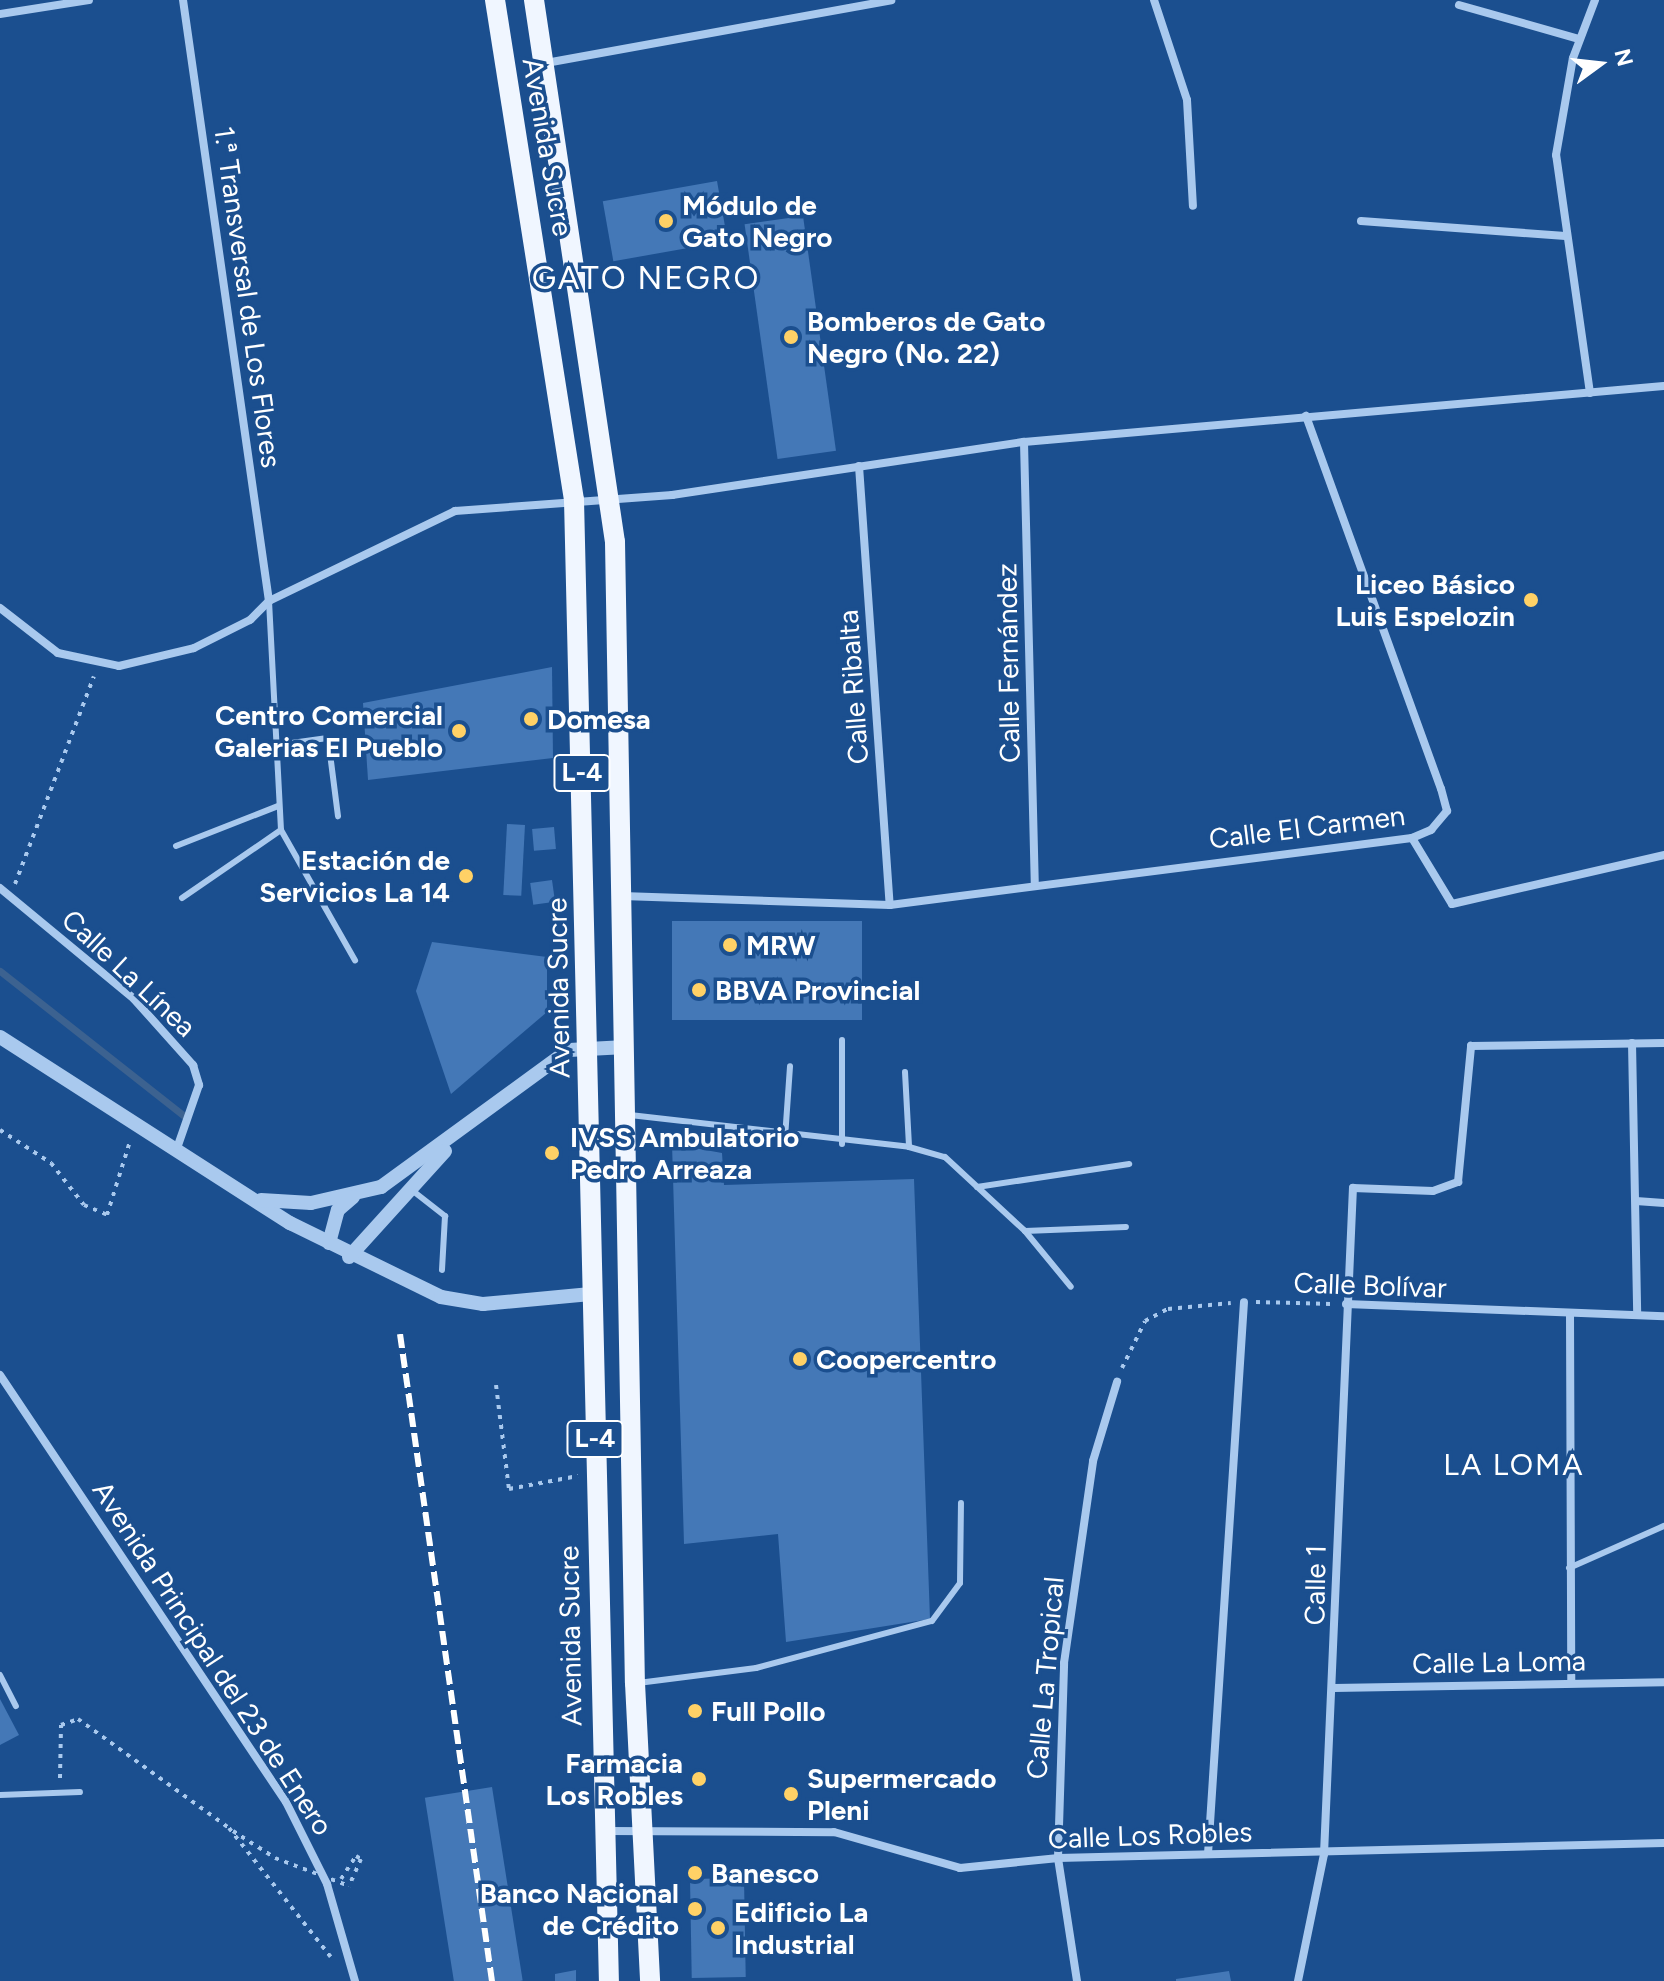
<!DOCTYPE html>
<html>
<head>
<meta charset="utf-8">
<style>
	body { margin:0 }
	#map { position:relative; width:1664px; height:1981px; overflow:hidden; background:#1b4f8f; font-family:Figtree,sans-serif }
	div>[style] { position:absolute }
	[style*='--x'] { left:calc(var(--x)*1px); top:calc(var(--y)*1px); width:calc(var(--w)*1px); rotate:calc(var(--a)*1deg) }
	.stream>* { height:7px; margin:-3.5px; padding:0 3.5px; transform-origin:3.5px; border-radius:3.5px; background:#3c6290 }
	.building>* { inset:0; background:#4478b7; transform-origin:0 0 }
	.path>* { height:4px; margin-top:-2px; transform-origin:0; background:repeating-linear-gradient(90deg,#a9c9ee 0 4px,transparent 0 10px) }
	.service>* { height:6px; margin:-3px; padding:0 3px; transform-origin:3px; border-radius:3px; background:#a9c9ee }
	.minor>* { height:8px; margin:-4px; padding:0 4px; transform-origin:4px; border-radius:4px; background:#a9c9ee }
	.tertiary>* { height:14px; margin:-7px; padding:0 7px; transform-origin:7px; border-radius:7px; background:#a9c9ee }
	.primary>* { height:20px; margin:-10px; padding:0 10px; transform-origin:10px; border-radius:10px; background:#f0f6ff }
	.rail>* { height:6px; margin-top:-3px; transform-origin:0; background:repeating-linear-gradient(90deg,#fff 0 14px,transparent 0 20px) }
	.path-bridge>* { height:4px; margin-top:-2px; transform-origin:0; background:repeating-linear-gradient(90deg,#a9c9ee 0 4px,transparent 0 10px) }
	.dots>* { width:22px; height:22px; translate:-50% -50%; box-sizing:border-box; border:4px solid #1b4f8f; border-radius:50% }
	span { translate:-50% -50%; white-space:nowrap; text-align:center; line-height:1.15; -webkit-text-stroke:7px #1b4f8f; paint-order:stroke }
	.shield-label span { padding:2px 6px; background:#1b4f8f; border:2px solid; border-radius:6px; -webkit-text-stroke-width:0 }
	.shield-label { font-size:26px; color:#fff; font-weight:700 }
	.street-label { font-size:28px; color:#fff }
	.poi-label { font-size:28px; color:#fff; font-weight:700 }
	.left { translate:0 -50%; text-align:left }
	.right { translate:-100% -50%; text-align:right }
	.neighbourhood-label { font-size:30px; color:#fff; letter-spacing:2px }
	.quarter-label { font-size:32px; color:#fff; letter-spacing:2px }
	.north { position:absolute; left:1560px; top:24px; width:80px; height:80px; -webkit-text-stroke:6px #1b4f8f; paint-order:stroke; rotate:75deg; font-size:22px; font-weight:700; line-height:32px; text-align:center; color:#fff }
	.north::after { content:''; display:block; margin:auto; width:28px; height:36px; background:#fff; clip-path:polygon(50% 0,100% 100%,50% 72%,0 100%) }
</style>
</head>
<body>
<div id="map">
	<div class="stream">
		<div style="--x:0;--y:971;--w:238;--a:38.2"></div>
	</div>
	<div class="building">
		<div style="left:717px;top:181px;width:61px;height:116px;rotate:80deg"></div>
		<div style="left:803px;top:216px;width:237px;height:59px;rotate:82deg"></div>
		<div style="clip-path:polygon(552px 667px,553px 758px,368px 780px,363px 703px)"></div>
		<div style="left:507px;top:824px;width:18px;height:71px;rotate:3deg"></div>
		<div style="left:554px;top:827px;width:22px;height:22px;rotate:85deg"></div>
		<div style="left:552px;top:880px;width:22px;height:22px;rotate:82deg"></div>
		<div style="left:672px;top:921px;width:190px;height:99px"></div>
		<div style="clip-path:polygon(432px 942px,547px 957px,547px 1012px,451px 1094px,416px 991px)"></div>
		<div style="clip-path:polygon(672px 1144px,722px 1153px,724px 1185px,914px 1179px,930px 1619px,786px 1642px,778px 1534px,684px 1544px)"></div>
		<div style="clip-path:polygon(0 1699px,19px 1735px,0 1745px)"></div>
		<div style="left:492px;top:1787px;width:196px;height:68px;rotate:81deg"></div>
		<div style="left:744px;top:1878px;width:99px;height:54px;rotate:89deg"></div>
		<div style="clip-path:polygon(576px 1970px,576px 1981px,555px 1981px,555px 1974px)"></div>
		<div style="clip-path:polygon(1229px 1971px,1231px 1981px,1176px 1981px,1176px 1979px)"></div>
	</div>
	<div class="path">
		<div style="--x:15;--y:884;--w:222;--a:-69.2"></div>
		<div style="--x:0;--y:1130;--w:61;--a:32.9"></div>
		<div style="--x:51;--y:1163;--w:53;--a:51.8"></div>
		<div style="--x:84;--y:1205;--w:25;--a:23"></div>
		<div style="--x:107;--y:1215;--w:77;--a:-72.7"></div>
		<div style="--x:1256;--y:1302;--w:75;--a:1.5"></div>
		<div style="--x:1122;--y:1368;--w:52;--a:-63.9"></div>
		<div style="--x:1145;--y:1321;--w:26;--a:-28"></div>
		<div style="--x:1168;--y:1309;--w:63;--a:-5.4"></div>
		<div style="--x:496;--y:1385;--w:105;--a:82.9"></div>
		<div style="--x:509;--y:1489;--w:70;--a:-10.7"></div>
		<div style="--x:60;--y:1778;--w:53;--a:-88.9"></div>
		<div style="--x:61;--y:1725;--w:18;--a:-19"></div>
		<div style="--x:78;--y:1719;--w:186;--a:35.8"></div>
		<div style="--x:229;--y:1828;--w:164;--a:51.7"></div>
		<div style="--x:233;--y:1831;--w:50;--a:32.7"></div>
		<div style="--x:341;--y:1879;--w:27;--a:-57"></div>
		<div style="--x:356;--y:1856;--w:6;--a:31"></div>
		<div style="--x:361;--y:1859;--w:30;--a:114"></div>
	</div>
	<div class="service">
		<div style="--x:269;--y:601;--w:229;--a:87"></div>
		<div style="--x:281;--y:830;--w:150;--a:60.4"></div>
		<div style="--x:277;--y:745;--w:51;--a:-7.8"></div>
		<div style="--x:328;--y:738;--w:79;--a:82.7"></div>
		<div style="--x:176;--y:846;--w:110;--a:-21.4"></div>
		<div style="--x:182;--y:898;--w:120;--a:-34.5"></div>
		<div style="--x:905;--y:1072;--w:75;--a:86.9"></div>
		<div style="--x:630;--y:1115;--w:281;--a:6.5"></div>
		<div style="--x:909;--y:1147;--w:37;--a:16"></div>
		<div style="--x:945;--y:1157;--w:109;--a:42.8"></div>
		<div style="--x:1025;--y:1231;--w:101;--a:-2.3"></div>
		<div style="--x:785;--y:1138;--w:72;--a:-86"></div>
		<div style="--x:842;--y:1144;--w:104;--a:-90"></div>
		<div style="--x:977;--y:1187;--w:154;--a:-8.6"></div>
		<div style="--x:413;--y:1191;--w:41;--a:38"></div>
		<div style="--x:445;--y:1216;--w:54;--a:93.2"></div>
		<div style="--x:1025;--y:1231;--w:72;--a:50.6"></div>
		<div style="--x:1569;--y:1568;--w:104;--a:-23.9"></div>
		<div style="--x:0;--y:1675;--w:35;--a:63"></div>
		<div style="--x:638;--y:1683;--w:119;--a:-7.2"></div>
		<div style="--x:756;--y:1668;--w:182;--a:-15"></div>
		<div style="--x:932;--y:1621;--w:47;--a:-53.6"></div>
		<div style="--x:960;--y:1583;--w:80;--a:-89.3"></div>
		<div style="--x:0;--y:1795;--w:80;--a:-2.1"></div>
	</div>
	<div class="minor">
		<div style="--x:183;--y:0;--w:607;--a:81.86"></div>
		<div style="--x:1154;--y:0;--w:105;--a:71.7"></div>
		<div style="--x:1187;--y:100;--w:106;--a:86.8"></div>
		<div style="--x:1459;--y:5;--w:125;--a:15.8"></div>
		<div style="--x:0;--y:14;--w:90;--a:-8.9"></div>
		<div style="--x:546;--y:63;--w:351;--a:-10.3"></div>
		<div style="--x:1361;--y:221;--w:205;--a:4.2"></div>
		<div style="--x:1590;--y:393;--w:240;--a:-98.1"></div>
		<div style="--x:1556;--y:155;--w:98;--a:-80.1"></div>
		<div style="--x:1573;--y:58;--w:62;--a:-69.2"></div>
		<div style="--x:1024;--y:442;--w:442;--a:88.6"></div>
		<div style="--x:859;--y:466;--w:440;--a:86"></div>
		<div style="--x:0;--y:608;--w:73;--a:37.8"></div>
		<div style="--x:58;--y:653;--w:62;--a:12"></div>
		<div style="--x:119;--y:666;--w:77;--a:-13.5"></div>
		<div style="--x:194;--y:648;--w:63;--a:-26.6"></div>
		<div style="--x:250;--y:620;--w:27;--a:-45"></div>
		<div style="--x:269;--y:601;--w:207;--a:-25.8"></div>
		<div style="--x:455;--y:511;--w:218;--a:-4.2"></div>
		<div style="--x:672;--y:495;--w:356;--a:-8.6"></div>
		<div style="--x:1024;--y:442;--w:642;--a:-5"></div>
		<div style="--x:1412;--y:838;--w:77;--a:58.8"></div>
		<div style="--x:1452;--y:904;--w:218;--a:-13"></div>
		<div style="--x:0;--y:888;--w:174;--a:39.6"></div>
		<div style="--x:134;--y:999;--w:89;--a:48.2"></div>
		<div style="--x:193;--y:1065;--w:21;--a:73"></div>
		<div style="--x:199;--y:1085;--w:70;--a:109.2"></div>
		<div style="--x:622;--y:896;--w:268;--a:1.9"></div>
		<div style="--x:890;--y:905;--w:526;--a:-7.31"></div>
		<div style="--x:1412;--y:838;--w:21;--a:-23"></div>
		<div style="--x:1431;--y:830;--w:25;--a:-50"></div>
		<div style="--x:1447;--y:811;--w:23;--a:-105"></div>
		<div style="--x:1441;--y:789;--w:397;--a:-109.9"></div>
		<div style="--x:1632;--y:1043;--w:272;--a:88.9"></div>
		<div style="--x:1636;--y:1201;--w:28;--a:4"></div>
		<div style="--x:1346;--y:1304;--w:318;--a:2.2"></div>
		<div style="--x:1570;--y:1314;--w:368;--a:89.8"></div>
		<div style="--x:0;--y:1375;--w:514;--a:56.19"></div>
		<div style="--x:286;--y:1802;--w:92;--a:63.4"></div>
		<div style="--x:327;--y:1884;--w:101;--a:73.9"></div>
		<div style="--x:1334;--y:1688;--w:330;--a:-1"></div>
		<div style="--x:607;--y:1831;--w:227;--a:0.3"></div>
		<div style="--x:834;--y:1832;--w:131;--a:15.9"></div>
		<div style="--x:960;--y:1868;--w:99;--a:-5.8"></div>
		<div style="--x:1058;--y:1858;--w:606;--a:-1.42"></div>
		<div style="--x:1208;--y:1854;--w:553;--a:-86.27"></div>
		<div style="--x:1077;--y:1981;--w:124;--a:-98.8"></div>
		<div style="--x:1058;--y:1858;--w:195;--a:-88.2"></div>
		<div style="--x:1064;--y:1663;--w:204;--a:-81.8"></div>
		<div style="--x:1093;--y:1461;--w:83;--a:-73.1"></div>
		<div style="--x:1298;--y:1981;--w:130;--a:-78.4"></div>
		<div style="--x:1324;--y:1854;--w:667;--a:-87.51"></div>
		<div style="--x:1353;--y:1188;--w:80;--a:2.1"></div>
		<div style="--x:1433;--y:1191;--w:27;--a:-20"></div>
		<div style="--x:1458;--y:1182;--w:137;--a:-84.5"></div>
		<div style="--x:1471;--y:1046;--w:193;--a:-0.9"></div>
	</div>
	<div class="tertiary">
		<div style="--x:0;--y:1037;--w:345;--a:32.7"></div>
		<div style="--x:290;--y:1223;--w:168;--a:26.1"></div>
		<div style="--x:441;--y:1297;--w:43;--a:9.5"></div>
		<div style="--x:483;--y:1304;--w:108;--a:-5.3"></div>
		<div style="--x:261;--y:1200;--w:50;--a:3.4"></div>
		<div style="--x:311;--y:1203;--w:72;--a:-12.9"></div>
		<div style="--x:381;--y:1187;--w:233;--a:-36.1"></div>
		<div style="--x:569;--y:1050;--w:57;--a:-3"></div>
		<div style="--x:329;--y:1243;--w:34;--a:-75"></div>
		<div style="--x:338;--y:1210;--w:20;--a:-41"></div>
		<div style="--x:349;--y:1257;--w:143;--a:-47.8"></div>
	</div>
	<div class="primary">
		<div style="--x:495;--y:0;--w:506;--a:81.02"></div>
		<div style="--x:574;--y:500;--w:1481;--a:88.65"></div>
		<div style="--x:534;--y:0;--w:548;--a:81.5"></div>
		<div style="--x:615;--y:542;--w:1141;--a:89"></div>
		<div style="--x:635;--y:1683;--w:298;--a:87.1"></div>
	</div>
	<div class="rail">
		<div style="--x:400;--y:1334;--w:654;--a:81.91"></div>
	</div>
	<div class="path-bridge">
		<div style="--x:275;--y:1858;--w:79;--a:20.7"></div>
	</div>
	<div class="dots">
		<div style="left:666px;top:221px;background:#ffd166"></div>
		<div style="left:791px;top:337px;background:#ffd166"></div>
		<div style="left:1531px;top:600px;background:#ffd166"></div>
		<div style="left:531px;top:719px;background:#ffd166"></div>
		<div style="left:459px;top:731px;background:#ffd166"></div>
		<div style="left:466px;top:876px;background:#ffd166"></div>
		<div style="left:730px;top:945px;background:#ffd166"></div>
		<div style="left:699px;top:990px;background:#ffd166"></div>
		<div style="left:552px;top:1153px;background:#ffd166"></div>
		<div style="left:800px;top:1359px;background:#ffd166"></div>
		<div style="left:695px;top:1711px;background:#ffd166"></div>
		<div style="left:699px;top:1779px;background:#ffd166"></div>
		<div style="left:791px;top:1794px;background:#ffd166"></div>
		<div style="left:695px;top:1873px;background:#ffd166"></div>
		<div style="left:695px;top:1909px;background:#ffd166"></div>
		<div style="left:718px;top:1928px;background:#ffd166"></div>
	</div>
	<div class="shield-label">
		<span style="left:582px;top:773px">L-4</span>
		<span style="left:595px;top:1439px">L-4</span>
	</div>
	<div class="street-label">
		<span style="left:548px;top:147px;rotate:80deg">Avenida Sucre</span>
		<span style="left:248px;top:297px;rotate:82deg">1.ª Transversal de Los Flores</span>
		<span style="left:1008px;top:663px;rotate:-91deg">Calle Fernández</span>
		<span style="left:853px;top:687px;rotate:-94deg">Calle Ribalta</span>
		<span style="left:1307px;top:827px;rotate:-7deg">Calle El Carmen</span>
		<span style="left:129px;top:973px;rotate:43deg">Calle La Línea</span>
		<span style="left:558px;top:988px;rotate:-91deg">Avenida Sucre</span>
		<span style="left:1370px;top:1285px;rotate:2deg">Calle Bolívar</span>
		<span style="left:1315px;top:1585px;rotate:-89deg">Calle 1</span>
		<span style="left:570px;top:1636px;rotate:-91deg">Avenida Sucre</span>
		<span style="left:213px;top:1658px;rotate:57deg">Avenida Principal del 23 de Enero</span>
		<span style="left:1499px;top:1662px;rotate:-1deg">Calle La Loma</span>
		<span style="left:1045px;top:1678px;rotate:-85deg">Calle La Tropical</span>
		<span style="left:1150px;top:1835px;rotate:-2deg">Calle Los Robles</span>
	</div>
	<div class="poi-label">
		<span class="left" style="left:682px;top:221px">Módulo de<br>Gato Negro</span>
		<span class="left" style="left:807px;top:337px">Bomberos de Gato<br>Negro (No. 22)</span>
		<span class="right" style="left:1515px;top:600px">Liceo Básico<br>Luis Espelozin</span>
		<span class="right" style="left:443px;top:731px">Centro Comercial<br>Galerias El Pueblo</span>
		<span class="left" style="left:547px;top:719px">Domesa</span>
		<span class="right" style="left:450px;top:876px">Estación de<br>Servicios La 14</span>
		<span class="left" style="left:746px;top:945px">MRW</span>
		<span class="left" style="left:715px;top:990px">BBVA Provincial</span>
		<span class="left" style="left:570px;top:1153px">IVSS Ambulatorio<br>Pedro Arreaza</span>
		<span class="left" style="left:816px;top:1359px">Coopercentro</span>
		<span class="left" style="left:711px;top:1711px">Full Pollo</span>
		<span class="right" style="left:683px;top:1779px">Farmacia<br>Los Robles</span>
		<span class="left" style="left:807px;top:1794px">Supermercado<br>Pleni</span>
		<span class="left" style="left:711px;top:1873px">Banesco</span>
		<span class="right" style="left:679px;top:1909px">Banco Nacional<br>de Crédito</span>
		<span class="left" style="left:734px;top:1928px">Edificio La<br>Industrial</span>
	</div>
	<div class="neighbourhood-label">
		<span style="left:1514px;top:1465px">LA LOMA</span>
	</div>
	<div class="quarter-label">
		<span style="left:646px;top:278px">GATO NEGRO</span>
	</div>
	<div class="north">N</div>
</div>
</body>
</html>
